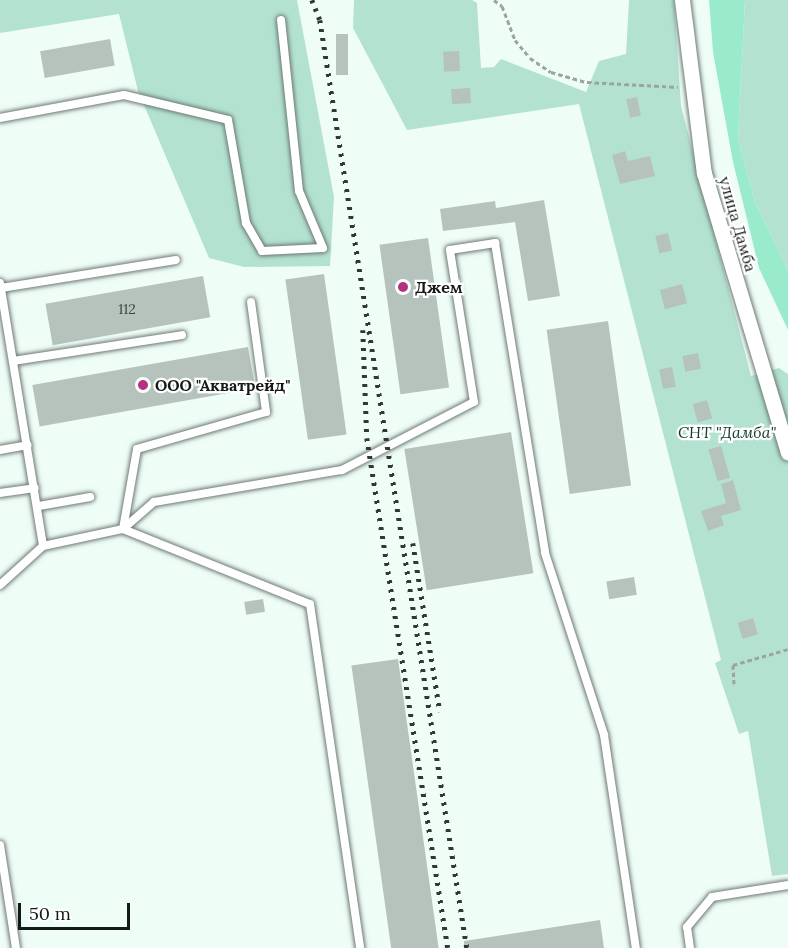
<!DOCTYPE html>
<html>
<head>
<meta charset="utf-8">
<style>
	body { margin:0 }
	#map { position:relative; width:788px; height:948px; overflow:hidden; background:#effdf7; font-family:Lora,serif }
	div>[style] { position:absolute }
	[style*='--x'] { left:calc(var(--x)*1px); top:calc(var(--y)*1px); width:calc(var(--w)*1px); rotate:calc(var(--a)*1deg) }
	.green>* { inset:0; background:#b3e3d0 }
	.water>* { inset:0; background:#9aeacc }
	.building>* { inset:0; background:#b6c3bd; transform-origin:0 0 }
	.path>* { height:3px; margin-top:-1.5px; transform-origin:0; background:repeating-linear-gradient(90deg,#9aa5a0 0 4.5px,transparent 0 7.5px) }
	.roads { filter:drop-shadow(0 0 2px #6e7a75) drop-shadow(0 0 2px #6e7a75) }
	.lane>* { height:8px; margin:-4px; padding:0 4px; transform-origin:4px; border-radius:4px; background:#fff }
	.street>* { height:15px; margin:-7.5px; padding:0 7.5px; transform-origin:7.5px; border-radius:7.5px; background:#fff }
	.rail>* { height:4.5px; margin-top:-2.25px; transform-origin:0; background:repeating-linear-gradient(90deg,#313735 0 3px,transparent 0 9px) }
	.dots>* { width:16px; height:16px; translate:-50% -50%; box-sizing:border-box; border:3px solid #fff; border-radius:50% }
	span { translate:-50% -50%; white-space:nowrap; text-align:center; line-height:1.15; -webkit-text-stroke:4.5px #fff; paint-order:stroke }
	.number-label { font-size:14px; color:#3d4441 }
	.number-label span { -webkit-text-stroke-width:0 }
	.street-label { font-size:16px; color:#151a18 }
	.poi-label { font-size:16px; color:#151a18; font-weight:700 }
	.left { translate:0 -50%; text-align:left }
	.park-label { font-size:16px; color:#163a2e; font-style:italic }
	.scale { position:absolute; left:18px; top:903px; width:112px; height:27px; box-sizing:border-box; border:3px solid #151a18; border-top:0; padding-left:8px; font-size:18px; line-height:21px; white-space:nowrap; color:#151a18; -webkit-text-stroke:4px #fff; paint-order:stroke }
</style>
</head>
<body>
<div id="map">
	<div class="green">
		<div style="clip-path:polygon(0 0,297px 0,334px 197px,330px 266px,244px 267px,209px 258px,138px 91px,119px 14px,0 33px)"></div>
		<div style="clip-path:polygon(354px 0,472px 0,477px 3px,481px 68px,494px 67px,501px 59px,586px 92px,599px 61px,626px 54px,629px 0,674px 0,681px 106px,751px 376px,779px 368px,788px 374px,788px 874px,772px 876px,748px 731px,739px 734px,715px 663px,721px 660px,579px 104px,407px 130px,353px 28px)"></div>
		<div style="clip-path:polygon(745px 0,788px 0,788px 271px,755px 202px,738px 138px)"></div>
	</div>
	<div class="water">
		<div style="clip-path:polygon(709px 0,745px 0,738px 138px,755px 202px,788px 271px,788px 330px,759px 268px,733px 162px,713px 52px)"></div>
	</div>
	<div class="building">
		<div style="left:336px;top:34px;width:12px;height:41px"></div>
		<div style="left:110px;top:39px;width:27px;height:71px;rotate:80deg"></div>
		<div style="left:459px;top:51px;width:20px;height:16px;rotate:87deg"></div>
		<div style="left:470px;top:88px;width:15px;height:19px;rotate:86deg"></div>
		<div style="left:637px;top:97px;width:19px;height:11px;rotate:78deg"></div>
		<div style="clip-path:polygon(625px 151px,628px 161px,650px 156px,655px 176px,620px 184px,612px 155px)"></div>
		<div style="clip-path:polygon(544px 200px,560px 296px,528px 301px,515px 222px,443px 231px,440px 209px,495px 201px,496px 208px)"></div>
		<div style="left:668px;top:233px;width:18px;height:13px;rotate:77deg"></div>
		<div style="left:428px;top:238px;width:151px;height:49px;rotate:82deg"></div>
		<div style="left:324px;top:274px;width:162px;height:39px;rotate:82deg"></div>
		<div style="left:203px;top:276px;width:42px;height:160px;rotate:80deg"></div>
		<div style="left:682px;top:284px;width:20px;height:23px;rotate:75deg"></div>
		<div style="left:608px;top:321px;width:166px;height:62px;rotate:82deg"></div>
		<div style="left:248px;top:347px;width:42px;height:219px;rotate:80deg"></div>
		<div style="left:698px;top:353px;width:16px;height:16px;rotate:79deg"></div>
		<div style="left:672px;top:367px;width:20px;height:13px;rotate:79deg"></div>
		<div style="left:707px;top:400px;width:19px;height:15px;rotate:74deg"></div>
		<div style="left:511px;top:432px;width:143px;height:108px;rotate:81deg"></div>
		<div style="left:721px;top:446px;width:33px;height:13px;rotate:74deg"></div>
		<div style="clip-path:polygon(733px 480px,741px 510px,721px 516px,724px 525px,708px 531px,701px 511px,726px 503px,721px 484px)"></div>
		<div style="left:634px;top:577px;width:18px;height:28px;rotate:81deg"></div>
		<div style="left:263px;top:599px;width:13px;height:19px;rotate:81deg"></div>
		<div style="left:753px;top:618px;width:17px;height:16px;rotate:73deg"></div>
		<div style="left:398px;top:659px;width:292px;height:47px;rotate:82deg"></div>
		<div style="clip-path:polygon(600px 920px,604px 948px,464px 948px,464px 941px)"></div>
	</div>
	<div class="path">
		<div style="--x:494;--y:0;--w:10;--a:37"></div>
		<div style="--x:502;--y:6;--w:36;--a:69"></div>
		<div style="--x:515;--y:40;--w:23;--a:50"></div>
		<div style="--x:530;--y:58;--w:25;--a:34"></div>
		<div style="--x:551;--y:72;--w:37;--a:16"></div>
		<div style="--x:587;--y:82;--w:91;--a:3.1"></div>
		<div style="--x:734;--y:684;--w:19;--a:-93"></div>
		<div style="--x:733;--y:665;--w:57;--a:-16.2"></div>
	</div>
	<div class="roads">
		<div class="lane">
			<div style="--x:0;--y:118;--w:126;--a:-10.5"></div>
			<div style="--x:124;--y:95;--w:107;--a:13.5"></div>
			<div style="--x:228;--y:120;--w:105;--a:80.1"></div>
			<div style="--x:246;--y:223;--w:32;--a:60"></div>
			<div style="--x:262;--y:251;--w:61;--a:-2.8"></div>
			<div style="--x:323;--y:248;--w:62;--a:-112.8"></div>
			<div style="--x:299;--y:191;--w:172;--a:-96"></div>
			<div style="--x:0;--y:283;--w:266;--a:80.7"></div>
			<div style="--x:43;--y:546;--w:58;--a:137.8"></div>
			<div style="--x:1;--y:288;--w:177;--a:-9.1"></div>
			<div style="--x:251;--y:302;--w:111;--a:82.2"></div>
			<div style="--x:266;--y:412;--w:134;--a:164"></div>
			<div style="--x:137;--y:449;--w:81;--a:99.9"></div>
			<div style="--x:123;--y:529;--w:201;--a:21.9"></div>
			<div style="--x:310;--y:604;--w:348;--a:81.7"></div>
			<div style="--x:13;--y:361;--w:171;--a:-8.7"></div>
			<div style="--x:0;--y:450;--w:28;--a:-10"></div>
			<div style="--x:0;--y:493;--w:35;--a:-8"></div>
			<div style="--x:39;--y:506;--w:52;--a:-10"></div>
			<div style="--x:43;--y:546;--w:82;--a:-12"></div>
			<div style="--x:123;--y:529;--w:41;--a:-41.1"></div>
			<div style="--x:154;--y:502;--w:191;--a:-9.7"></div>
			<div style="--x:342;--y:470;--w:148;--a:-27.3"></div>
			<div style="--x:474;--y:402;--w:154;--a:-99"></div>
			<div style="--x:450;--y:250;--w:46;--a:-8.8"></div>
			<div style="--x:495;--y:243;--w:314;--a:80.8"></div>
			<div style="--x:545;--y:553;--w:191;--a:72"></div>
			<div style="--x:604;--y:735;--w:215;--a:81.5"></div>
			<div style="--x:0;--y:845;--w:104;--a:81.2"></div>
			<div style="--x:690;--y:948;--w:21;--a:-98"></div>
			<div style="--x:687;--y:927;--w:39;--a:-50"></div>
			<div style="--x:712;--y:897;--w:77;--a:-9"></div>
		</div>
		<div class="street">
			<div style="--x:682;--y:0;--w:174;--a:82.8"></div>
			<div style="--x:704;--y:173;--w:292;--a:73.3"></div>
		</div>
	</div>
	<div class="rail">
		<div style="--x:312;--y:0;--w:22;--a:68"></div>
		<div style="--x:320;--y:20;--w:940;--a:81"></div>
		<div style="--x:363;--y:330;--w:108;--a:87.9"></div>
		<div style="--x:367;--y:438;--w:516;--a:80.98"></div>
		<div style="--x:413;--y:543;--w:171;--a:80.9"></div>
	</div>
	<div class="dots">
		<div style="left:403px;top:287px;background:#b3337e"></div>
		<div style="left:143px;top:385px;background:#b3337e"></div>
	</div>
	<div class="number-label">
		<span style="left:127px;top:309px">112</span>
	</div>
	<div class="street-label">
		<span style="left:738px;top:224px;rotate:74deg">улица Дамба</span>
	</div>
	<div class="poi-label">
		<span class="left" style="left:415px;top:287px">Джем</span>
		<span class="left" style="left:155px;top:385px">ООО "Акватрейд"</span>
	</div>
	<div class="park-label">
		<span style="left:727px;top:432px">СНТ "Дамба"</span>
	</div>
	<div class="scale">50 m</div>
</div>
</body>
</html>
